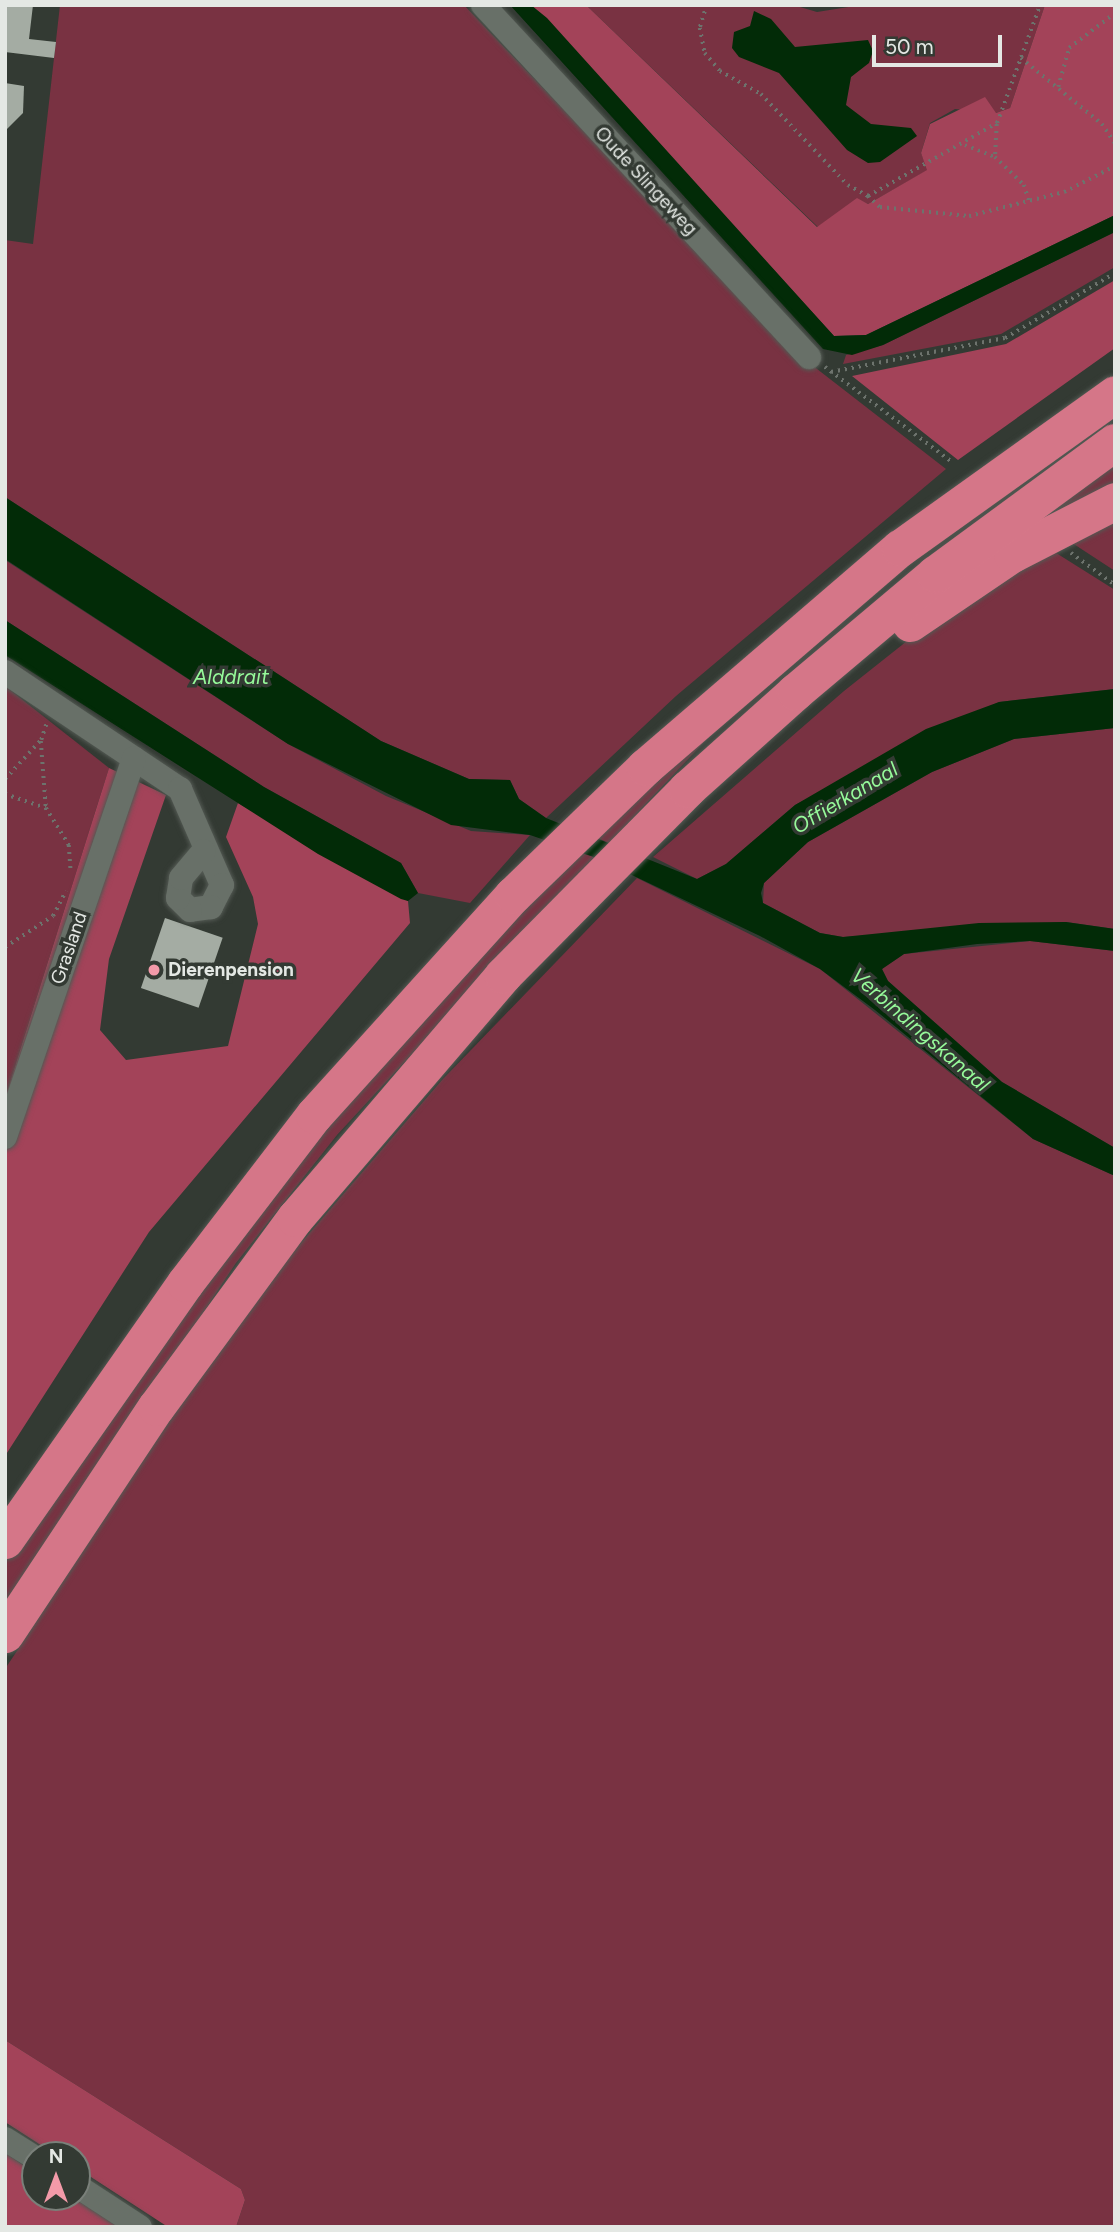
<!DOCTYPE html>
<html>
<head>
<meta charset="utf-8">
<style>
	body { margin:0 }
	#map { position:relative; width:1120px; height:2232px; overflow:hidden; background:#333a33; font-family:Figtree,sans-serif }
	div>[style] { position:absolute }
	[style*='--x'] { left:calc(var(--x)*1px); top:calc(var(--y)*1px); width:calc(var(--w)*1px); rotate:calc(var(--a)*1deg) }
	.green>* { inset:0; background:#793242 }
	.forest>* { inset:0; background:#a34359 }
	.water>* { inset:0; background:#022b07 }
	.building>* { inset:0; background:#a4aca3; transform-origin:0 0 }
	.path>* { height:3.5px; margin-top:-1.75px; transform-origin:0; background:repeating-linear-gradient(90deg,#6d736d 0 2px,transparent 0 7px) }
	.roads { filter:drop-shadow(0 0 2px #535953) drop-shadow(0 0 2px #535953) }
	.minor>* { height:24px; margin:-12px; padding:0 12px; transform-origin:12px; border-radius:12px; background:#687068 }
	.highway>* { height:37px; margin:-18.5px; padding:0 18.5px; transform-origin:18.5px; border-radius:18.5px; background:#d57688 }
	.dots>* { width:19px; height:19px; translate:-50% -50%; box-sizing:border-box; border:4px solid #333a33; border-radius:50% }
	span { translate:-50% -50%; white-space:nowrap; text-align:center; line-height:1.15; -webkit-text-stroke:7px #333a33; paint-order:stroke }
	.street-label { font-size:19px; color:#e4e8e4 }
	.poi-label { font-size:19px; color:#e4e8e4; font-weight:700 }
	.left { translate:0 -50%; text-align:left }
	.water-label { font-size:21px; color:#96f99a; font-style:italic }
	.frame { position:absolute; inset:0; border:7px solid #e4e8e4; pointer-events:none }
	.north { position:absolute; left:21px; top:2141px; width:70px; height:70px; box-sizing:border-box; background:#333a33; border:2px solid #7a807a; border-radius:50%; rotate:0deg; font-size:19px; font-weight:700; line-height:28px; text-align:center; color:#e4e8e4 }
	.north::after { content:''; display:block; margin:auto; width:24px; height:32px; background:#f39aa9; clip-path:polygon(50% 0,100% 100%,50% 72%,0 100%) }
	.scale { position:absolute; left:872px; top:35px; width:130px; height:32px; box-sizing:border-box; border:4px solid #e4e8e4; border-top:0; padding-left:9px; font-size:21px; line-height:24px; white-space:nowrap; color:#e4e8e4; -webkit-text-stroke:5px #333a33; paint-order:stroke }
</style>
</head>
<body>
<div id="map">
	<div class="green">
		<div style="clip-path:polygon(60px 5px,464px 5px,790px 348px,946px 469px,676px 696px,546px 818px,519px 799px,510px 780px,469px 779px,381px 741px,5px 497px,5px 240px,33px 244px)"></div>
		<div style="clip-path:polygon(586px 5px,793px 5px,817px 12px,861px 5px,1045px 5px,1010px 108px,996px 113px,955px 109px,930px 123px,921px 153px,928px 170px,868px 204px,857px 199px,818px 227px)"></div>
		<div style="clip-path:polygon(1115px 232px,1115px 267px,1001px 334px,843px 364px,846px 355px,883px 345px)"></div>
		<div style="clip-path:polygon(1115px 460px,1115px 493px,959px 572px)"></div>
		<div style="clip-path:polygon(1115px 513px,1115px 571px,1063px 537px)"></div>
		<div style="clip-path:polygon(1045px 546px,1115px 590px,1115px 689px,999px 702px,795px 805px,726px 864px,697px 879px,653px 857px,844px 691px,936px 618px)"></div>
		<div style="clip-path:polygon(5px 560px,288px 744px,386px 796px,471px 831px,530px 835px,470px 903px,418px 893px,401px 863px,264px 787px,5px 620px)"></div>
		<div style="clip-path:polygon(5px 686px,109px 768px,5px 1098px)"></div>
		<div style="clip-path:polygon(723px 722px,609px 843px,586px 833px)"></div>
		<div style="clip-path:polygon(1115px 728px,1115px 929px,1066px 922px,843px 937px,820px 933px,763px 903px,764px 883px,808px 842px,932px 772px,1014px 739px)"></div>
		<div style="clip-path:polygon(581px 853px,594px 857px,337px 1135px,236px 1263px,5px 1611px,5px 1561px,224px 1246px,478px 947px)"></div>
		<div style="clip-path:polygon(637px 878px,820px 969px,1033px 1139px,1115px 1176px,1115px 2227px,236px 2227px,245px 2200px,241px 2189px,5px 2040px,5px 1669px,242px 1311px,442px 1080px)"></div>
		<div style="clip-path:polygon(1030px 941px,1115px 951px,1115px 1148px,1002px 1082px,888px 981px,882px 969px,904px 954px)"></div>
	</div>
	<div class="forest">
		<div style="clip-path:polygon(531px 5px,586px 5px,817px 227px,857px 198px,868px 204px,927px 170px,921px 153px,930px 124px,985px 97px,996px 113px,1010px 108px,1045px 5px,1115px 5px,1115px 215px,866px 335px,834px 336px)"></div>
		<div style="clip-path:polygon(1115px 280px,1115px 348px,958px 460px,852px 376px,1006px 344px)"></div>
		<div style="clip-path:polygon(109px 768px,166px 795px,109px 959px,100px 1030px,126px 1060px,228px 1046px,258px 924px,253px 897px,226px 837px,238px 803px,408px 901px,410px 923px,149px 1232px,5px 1456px,5px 1098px)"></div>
		<div style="clip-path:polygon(5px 2040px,241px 2189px,245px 2200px,236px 2227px,168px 2227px,77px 2168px,77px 2155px,56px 2155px,5px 2122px)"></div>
		<div style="clip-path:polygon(5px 2153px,35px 2173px,35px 2197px,72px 2197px,118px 2227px,5px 2227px)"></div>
	</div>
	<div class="water">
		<div style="clip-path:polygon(510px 5px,531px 5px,547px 18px,834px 336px,866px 335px,1115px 215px,1115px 232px,883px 345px,852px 355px,823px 349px)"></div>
		<div style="clip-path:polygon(754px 11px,771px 19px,795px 47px,868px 40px,873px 51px,869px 63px,851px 77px,846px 105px,871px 124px,911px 128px,917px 136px,880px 162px,868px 163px,847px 150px,779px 73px,739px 57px,732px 48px,734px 32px,750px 26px)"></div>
		<div style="clip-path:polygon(5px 497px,381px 741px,469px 779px,510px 780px,519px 799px,546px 818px,697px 879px,726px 864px,795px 805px,926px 729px,999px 702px,1115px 689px,1115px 728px,1014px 739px,932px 772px,808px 842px,764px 883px,761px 893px,763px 903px,820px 933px,843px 937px,979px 923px,1066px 922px,1115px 929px,1115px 951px,1030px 941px,977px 944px,904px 954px,882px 969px,888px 981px,1002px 1082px,1115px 1148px,1115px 1176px,1033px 1139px,875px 1010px,820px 969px,760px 936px,594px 857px,530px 835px,451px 825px,288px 744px,5px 559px)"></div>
		<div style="clip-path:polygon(5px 620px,264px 787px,401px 863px,418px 893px,408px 901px,401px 899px,318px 854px,5px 655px)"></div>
	</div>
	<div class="building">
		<div style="clip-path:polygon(5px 5px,33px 5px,29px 39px,56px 42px,54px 58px,5px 52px)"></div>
		<div style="clip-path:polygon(5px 83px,24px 86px,23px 113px,5px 131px)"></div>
		<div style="left:165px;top:918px;width:61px;height:74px;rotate:19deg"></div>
	</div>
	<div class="path">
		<div style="--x:707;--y:5;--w:24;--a:107"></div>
		<div style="--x:700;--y:28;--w:25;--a:79"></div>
		<div style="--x:705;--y:53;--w:23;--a:50"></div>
		<div style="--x:720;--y:71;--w:47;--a:29.3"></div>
		<div style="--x:761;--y:94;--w:126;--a:46.3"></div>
		<div style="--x:848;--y:185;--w:23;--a:29"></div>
		<div style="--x:868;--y:196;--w:148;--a:-29.5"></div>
		<div style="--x:997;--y:123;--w:126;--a:-70"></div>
		<div style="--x:1021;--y:58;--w:104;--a:39.2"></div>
		<div style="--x:1102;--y:124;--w:23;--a:56"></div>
		<div style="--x:1058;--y:87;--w:41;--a:-74.2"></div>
		<div style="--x:1069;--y:48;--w:58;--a:-37.3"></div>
		<div style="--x:997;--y:124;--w:33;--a:93"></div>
		<div style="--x:995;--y:157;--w:40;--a:44"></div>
		<div style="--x:1024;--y:185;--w:16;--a:72"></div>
		<div style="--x:965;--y:145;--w:32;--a:22"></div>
		<div style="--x:868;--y:196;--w:16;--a:43"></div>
		<div style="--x:880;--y:207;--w:89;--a:5.8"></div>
		<div style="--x:969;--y:216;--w:98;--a:-14.2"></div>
		<div style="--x:1064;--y:192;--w:57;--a:-27"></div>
		<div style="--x:825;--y:367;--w:159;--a:36.8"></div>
		<div style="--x:831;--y:372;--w:177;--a:-11.1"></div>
		<div style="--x:1005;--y:338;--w:128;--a:-30.6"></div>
		<div style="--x:1071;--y:553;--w:54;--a:36"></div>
		<div style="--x:41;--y:741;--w:67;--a:85.7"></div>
		<div style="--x:5;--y:779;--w:53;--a:-47.3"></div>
		<div style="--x:41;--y:740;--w:19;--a:-72"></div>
		<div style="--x:5;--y:794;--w:43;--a:18.9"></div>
		<div style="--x:46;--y:808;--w:44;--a:58.1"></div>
		<div style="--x:69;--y:845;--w:28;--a:86"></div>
		<div style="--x:5;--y:947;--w:57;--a:-32.9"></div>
		<div style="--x:53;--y:916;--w:28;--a:-63"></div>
	</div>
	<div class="roads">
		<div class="minor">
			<div style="--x:483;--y:5;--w:480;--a:47.2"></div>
			<div style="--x:5;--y:672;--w:211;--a:33.8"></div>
			<div style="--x:180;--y:789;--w:105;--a:66.4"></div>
			<div style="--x:222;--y:885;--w:25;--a:117"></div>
			<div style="--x:211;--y:907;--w:21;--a:172"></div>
			<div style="--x:190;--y:910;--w:17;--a:-135"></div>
			<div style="--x:178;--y:898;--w:20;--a:-81"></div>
			<div style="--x:181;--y:878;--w:35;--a:-50"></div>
			<div style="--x:5;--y:1137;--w:400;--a:-71.2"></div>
			<div style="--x:5;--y:2139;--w:36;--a:32"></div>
			<div style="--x:77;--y:2186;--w:75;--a:33.1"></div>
		</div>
		<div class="highway">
			<div style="--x:910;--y:623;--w:123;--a:-34.1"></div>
			<div style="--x:1012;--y:554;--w:116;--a:-27.2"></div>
			<div style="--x:5;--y:1540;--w:314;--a:-55"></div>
			<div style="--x:185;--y:1283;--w:212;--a:-52.5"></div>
			<div style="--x:314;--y:1115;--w:297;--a:-47.9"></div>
			<div style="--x:513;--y:895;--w:184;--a:-44.1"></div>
			<div style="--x:645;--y:767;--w:336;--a:-40.7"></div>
			<div style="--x:900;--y:548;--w:264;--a:-35.6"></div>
			<div style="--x:5;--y:1634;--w:273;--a:-56.4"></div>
			<div style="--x:156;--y:1407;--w:235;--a:-53.7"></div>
			<div style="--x:295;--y:1218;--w:320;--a:-49.4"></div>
			<div style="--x:503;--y:975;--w:262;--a:-45.3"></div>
			<div style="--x:687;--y:789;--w:145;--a:-41.9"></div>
			<div style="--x:795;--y:692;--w:183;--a:-40.1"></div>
			<div style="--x:935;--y:574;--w:223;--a:-36.3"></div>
		</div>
	</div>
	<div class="dots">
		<div style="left:154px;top:970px;background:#f39aa9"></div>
	</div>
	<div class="street-label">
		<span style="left:646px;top:181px;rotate:47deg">Oude Slingeweg</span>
		<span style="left:69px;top:948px;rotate:-71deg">Grasland</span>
	</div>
	<div class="poi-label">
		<span class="left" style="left:168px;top:970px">Dierenpension</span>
	</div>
	<div class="water-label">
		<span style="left:231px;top:677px">Alddrait</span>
		<span style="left:845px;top:798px;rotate:-31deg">Offierkanaal</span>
		<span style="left:920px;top:1030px;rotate:41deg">Verbindingskanaal</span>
	</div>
	<div class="frame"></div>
	<div class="north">N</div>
	<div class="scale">50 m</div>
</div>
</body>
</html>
